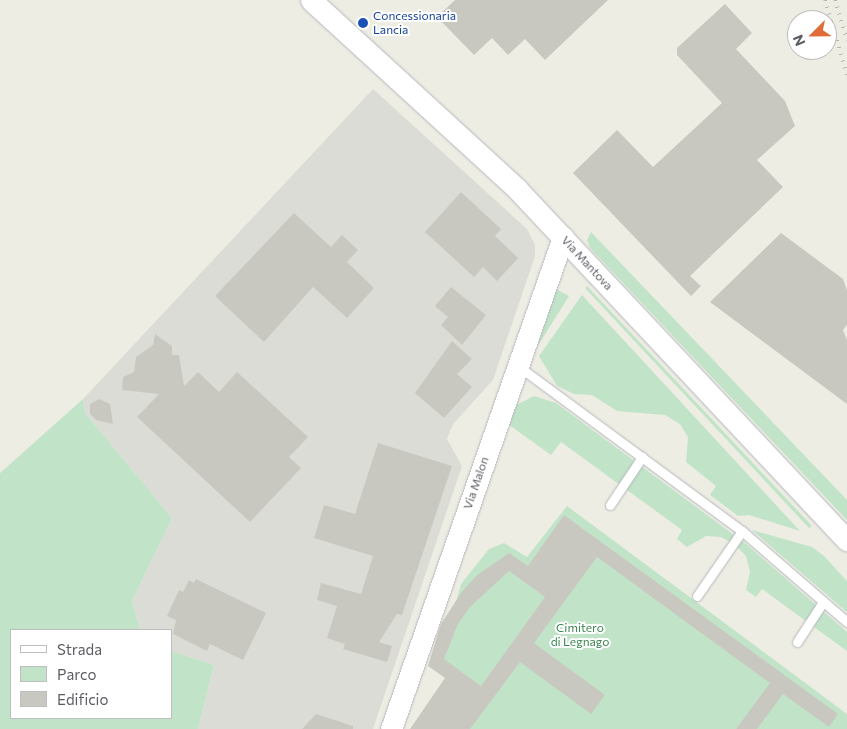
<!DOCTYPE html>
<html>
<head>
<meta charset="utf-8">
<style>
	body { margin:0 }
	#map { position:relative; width:847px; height:729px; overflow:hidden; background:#edede4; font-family:Commissioner,sans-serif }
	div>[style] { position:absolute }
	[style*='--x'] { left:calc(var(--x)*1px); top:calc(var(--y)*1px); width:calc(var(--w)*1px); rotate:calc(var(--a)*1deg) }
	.industrial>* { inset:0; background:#dcdcd6 }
	.green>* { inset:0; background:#c1e4c9 }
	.building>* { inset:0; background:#c9c8c0 }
	.roads { filter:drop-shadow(0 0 1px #b6b7bd) drop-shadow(0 0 1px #b6b7bd) }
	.service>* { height:9px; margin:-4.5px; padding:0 4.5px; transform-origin:4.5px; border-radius:4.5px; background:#fff }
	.tertiary>* { height:21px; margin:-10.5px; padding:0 10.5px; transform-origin:10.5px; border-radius:10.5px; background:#fff }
	.rail>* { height:4px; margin-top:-2px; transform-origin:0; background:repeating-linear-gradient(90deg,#b6b6b7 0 1px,transparent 0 7px) }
	.dots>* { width:14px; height:14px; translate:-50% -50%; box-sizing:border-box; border:2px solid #fff; border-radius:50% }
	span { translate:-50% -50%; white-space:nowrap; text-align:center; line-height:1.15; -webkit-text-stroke:4px #fff; paint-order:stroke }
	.transit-label { font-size:12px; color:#164399 }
	.left { translate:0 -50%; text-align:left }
	.street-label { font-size:12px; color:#5c5d63 }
	.park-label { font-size:12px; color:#3a844f }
	.legend { position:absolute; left:10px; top:629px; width:162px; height:90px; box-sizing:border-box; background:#fff; border:1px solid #bebec1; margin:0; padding:6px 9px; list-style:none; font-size:15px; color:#5c5d63 }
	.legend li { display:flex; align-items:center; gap:10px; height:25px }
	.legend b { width:25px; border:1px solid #bebec1 }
	.north { position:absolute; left:787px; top:10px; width:50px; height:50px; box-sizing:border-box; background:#fff; border:1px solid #bebec1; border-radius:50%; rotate:247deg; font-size:14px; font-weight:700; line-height:20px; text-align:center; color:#5c5d63 }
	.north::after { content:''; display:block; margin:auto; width:18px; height:22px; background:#e06c37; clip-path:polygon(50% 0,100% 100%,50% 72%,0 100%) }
</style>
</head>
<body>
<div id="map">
	<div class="industrial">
		<div style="clip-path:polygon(373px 89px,527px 229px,535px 245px,535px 256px,493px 380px,453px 424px,447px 439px,462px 466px,373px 729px,198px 729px,214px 665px,171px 651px,171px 630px,140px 630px,132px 601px,172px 518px,85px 413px,83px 399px)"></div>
	</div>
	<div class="green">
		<div style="clip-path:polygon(591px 232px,847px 500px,847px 520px,590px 248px,587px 240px)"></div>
		<div style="clip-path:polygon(587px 286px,812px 526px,809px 528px,585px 288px)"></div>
		<div style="clip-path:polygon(556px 289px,569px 296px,539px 344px,538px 343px)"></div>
		<div style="clip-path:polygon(582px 295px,800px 531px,749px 515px,738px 516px,710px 495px,716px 486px,686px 462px,688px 437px,680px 424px,665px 415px,617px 411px,592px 395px,574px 394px,557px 386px,539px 356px)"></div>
		<div style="clip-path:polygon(534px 396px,556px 403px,746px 544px,847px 632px,847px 651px,762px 589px,756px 597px,746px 590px,750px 572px,746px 556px,734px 544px,721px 537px,706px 536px,687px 547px,677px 539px,682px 530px,561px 442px,551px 455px,508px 424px,516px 405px)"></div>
		<div style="clip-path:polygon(83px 399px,85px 413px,172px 518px,132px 601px,140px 630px,11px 630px,11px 718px,171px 718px,171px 651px,214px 665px,198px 729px,0 729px,0 473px)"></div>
		<div style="clip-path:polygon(567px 506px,847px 714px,847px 729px,419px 729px,448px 678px,431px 663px,449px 627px,461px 584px,489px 549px,504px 543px,527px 557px)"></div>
		<div style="clip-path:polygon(752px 530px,812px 547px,824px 556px,847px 581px,847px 612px)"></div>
	</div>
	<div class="building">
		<div style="clip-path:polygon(455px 0,608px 0,545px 60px,525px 39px,508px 55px,492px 38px,474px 55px,437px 17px)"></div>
		<div style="clip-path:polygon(725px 4px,752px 33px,736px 49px,785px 101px,795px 126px,757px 160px,783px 187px,690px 276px,701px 286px,691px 296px,573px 173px,617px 130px,653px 167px,722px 103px,677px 55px,677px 48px)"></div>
		<div style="clip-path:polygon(461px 192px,501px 229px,495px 236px,518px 258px,497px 281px,483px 267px,474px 277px,425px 232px)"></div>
		<div style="clip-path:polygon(294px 213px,331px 247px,342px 235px,358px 250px,347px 262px,374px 288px,347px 318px,313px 287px,264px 342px,215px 296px)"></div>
		<div style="clip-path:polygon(781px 233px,843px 279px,847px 290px,847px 325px,843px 330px,847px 340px,847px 404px,710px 302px)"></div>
		<div style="clip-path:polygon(451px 287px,486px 315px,462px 345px,441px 325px,448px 317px,435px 306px)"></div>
		<div style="clip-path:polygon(155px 334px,172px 346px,172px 355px,179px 355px,184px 386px,198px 372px,219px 392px,237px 372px,308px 437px,289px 457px,301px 468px,250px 522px,137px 417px,159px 394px,122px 390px,123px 377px,134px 372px,136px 357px,153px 345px)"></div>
		<div style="clip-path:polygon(452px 341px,472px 359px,457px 374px,472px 387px,444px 418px,415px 393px)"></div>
		<div style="clip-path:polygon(99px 399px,110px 404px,113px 424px,96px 420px,90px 414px,90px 404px)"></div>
		<div style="clip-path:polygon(378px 443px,452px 466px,402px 615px,397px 614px,379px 642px,392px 646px,387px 662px,343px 649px,345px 644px,327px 638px,337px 606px,317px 600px,321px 583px,361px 594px,373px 556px,314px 538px,324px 505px,355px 514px)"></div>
		<div style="clip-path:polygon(evenodd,564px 515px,838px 714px,829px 727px,783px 694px,757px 729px,736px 729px,770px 683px,597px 557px,534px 643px,605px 695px,591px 714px,520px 662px,470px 729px,410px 729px,445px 678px,428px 666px,441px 624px,461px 593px,476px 576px,509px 553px,528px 566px,564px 515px,509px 571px,545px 597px,481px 686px,444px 659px,458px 624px,470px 607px,509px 571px)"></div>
		<div style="clip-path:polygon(196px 579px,266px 613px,243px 660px,210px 644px,207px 651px,173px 634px,176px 620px,167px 616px,179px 590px,183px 592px,189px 580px,194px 583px)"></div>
		<div style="clip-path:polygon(316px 714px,353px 726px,353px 729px,302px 729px)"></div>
	</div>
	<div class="roads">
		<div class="service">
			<div style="--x:518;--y:366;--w:278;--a:36.4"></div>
			<div style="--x:742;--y:531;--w:139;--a:40.9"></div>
			<div style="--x:610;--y:505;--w:58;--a:-56.3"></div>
			<div style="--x:697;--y:596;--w:79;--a:-55.3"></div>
			<div style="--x:797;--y:642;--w:48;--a:-57"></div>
		</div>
		<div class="tertiary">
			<div style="--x:311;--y:0;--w:280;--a:42.5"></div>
			<div style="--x:517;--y:189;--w:482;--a:46.8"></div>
			<div style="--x:391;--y:729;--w:521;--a:-70.73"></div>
		</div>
	</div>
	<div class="rail">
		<div style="--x:825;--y:0;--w:78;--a:73.7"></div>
		<div style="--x:835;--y:0;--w:42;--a:73.3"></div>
	</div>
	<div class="dots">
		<div style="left:363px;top:23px;background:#1a4fb4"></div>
	</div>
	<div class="transit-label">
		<span class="left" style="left:373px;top:23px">Concessionaria<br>Lancia</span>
	</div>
	<div class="street-label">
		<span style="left:587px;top:263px;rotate:47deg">Via Mantova</span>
		<span style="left:476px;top:483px;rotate:-71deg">Via Malon</span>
	</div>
	<div class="park-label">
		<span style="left:580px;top:635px">Cimitero<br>di Legnago</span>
	</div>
	<ul class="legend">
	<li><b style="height:6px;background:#fff"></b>Strada</li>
	<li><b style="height:14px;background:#c1e4c9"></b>Parco</li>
	<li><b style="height:14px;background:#c9c8c0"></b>Edificio</li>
	</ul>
	<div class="north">N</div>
</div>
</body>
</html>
